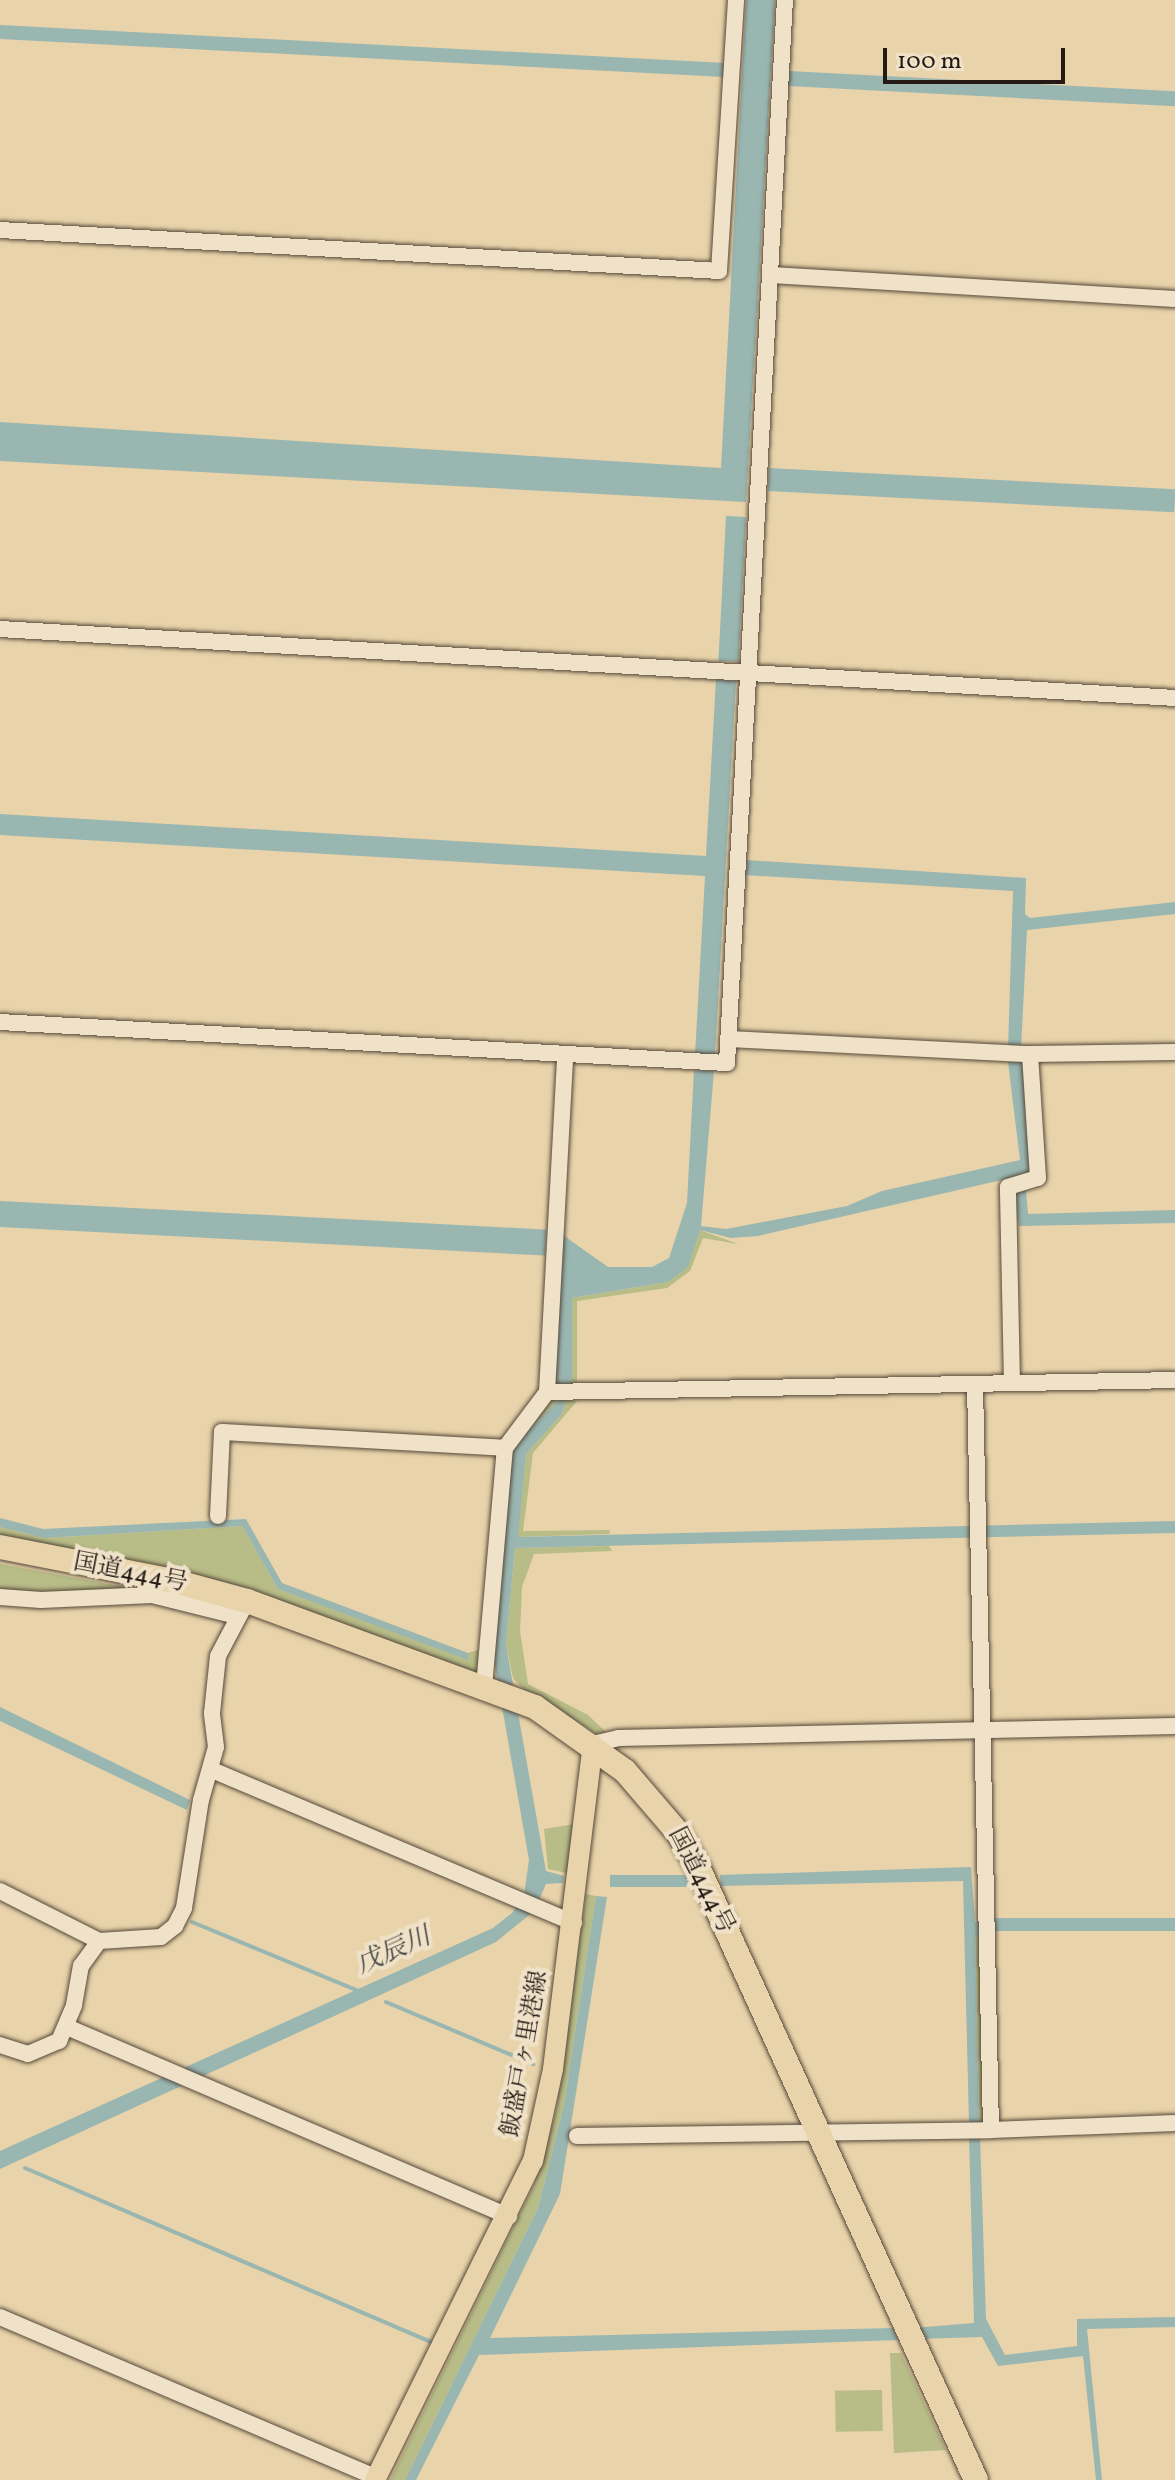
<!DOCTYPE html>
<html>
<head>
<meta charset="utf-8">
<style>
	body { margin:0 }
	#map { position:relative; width:1175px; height:2480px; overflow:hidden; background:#e8d3aa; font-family:Vollkorn,"Noto Serif JP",serif }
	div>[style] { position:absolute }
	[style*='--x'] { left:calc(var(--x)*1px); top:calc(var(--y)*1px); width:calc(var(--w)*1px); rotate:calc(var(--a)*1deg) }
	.green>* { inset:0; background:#b8bc87; transform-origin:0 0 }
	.water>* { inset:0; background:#99b6b1; transform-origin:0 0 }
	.stream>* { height:4px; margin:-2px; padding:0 2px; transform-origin:2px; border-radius:2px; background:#99b6b1 }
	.roads { filter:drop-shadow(0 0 2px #55483a) drop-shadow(0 0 2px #55483a) }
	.minor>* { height:16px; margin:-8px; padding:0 8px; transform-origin:8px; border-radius:8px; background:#f0e2c8 }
	.major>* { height:20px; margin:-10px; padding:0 10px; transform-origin:10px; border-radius:10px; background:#e8d3aa }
	.highway>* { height:24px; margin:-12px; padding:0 12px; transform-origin:12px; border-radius:12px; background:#e8d3aa }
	span { translate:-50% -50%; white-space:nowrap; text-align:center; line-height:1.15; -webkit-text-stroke:8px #f0e2c8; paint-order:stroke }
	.street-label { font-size:24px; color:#241914 }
	.water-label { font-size:26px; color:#474843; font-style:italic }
	.scale { position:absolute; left:883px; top:48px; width:182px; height:36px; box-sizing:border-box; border:4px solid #241914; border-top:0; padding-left:10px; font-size:24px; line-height:28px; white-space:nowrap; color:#241914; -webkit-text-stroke:6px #f0e2c8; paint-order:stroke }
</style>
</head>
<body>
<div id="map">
	<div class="green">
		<div style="clip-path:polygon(700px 1230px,738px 1244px,703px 1238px,690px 1271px,667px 1288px,577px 1301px,577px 1385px,551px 1388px,558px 1232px,572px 1385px,572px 1298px,668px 1282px)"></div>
		<div style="clip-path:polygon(555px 1397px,577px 1401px,533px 1453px,523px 1531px,610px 1530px,609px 1534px,517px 1537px,526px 1454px,562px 1414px,564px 1400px,559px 1400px,512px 1447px,491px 1644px,501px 1681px,488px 1645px,510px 1445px)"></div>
		<div style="clip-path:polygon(242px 1526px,278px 1589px,468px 1659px,468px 1653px,478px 1650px,479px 1676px,0 1539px,0 1527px,45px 1538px)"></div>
		<div style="clip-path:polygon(609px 1546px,612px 1551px,534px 1554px,522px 1587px,520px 1631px,528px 1684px,588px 1715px,607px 1733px,599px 1735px,521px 1687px,513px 1678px,506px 1645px,515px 1548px)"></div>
		<div style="clip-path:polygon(0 1564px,146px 1591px,0 1591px)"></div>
		<div style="clip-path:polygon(575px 1824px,572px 1874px,548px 1869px,544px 1829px)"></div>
		<div style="clip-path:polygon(586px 1894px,596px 1896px,564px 2105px,538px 2208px,405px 2480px,390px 2480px,534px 2185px,556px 2111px)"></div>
		<div style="clip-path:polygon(975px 1935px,982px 1935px,985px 2122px,979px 2124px)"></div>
		<div style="clip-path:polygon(890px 2353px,901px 2353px,946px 2450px,894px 2453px)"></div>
		<div style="left:882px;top:2390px;width:41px;height:47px;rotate:89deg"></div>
	</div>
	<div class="water">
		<div style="clip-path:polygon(746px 0,775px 0,746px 502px,0 461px,0 422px,721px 468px)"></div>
		<div style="left:0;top:25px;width:726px;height:14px;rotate:3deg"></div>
		<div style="left:789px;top:71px;width:387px;height:15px;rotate:3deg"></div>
		<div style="left:769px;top:468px;width:407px;height:23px;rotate:3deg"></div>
		<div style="left:726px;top:516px;width:20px;height:145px;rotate:3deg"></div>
		<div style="clip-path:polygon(716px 679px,736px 681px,715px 1056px,695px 1055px,705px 876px,0 835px,0 814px,706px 856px)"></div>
		<div style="clip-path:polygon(745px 860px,1026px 878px,1025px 914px,1030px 918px,1175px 902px,1175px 914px,1027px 930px,1021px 1049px,1008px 1049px,1013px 891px,744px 875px)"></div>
		<div style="clip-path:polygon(1008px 1062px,1022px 1062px,1032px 1164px,1028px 1174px,758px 1236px,731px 1238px,700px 1230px,688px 1267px,668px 1282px,572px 1298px,572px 1386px,559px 1386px,554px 1377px,560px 1233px,608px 1267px,652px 1267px,669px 1258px,687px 1203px,694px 1070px,714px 1071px,701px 1226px,726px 1229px,847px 1206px,882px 1191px,1020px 1160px)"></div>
		<div style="clip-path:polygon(1026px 1190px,1028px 1214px,1175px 1210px,1175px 1223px,1019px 1226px,1013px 1193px)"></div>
		<div style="left:0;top:1201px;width:547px;height:26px;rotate:3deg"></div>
		<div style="clip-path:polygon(559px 1400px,565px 1400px,562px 1414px,526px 1454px,518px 1537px,1175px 1521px,1175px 1533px,515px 1548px,506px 1645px,546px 1871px,564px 1876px,563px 1883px,546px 1884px,534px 1911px,496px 1942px,0 2169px,0 2151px,493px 1928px,512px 1913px,524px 1895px,529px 1860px,491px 1644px,512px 1447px)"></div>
		<div style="clip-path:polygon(0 1518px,43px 1529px,246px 1519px,282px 1583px,468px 1653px,468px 1660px,278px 1589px,242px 1526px,45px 1538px,0 1527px)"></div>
		<div style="clip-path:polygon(0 1707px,190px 1800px,187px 1810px,0 1721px)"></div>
		<div style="clip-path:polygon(971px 1867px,975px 1922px,982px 1922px,982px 1935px,975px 1936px,979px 2124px,969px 2124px,963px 1881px,721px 1886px,720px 1875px)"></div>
		<div style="left:690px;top:1875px;width:12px;height:80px;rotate:90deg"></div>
		<div style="clip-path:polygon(596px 1896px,607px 1897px,560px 2194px,490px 2338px,893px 2328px,898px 2340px,479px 2355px,416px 2480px,405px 2480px,538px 2208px,564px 2105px)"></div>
		<div style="left:1175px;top:1918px;width:13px;height:180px;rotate:90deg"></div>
		<div style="clip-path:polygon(969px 2136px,980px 2136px,986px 2319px,1005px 2355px,1077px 2346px,1077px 2319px,1175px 2317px,1175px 2327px,1087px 2329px,1102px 2480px,1096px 2480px,1083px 2356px,998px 2366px,982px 2337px,918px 2339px,913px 2328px,974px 2323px)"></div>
	</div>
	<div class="stream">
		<div style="--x:192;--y:1922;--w:178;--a:22.5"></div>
		<div style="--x:386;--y:2002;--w:160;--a:22.9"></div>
		<div style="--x:25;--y:2168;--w:442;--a:23.2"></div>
	</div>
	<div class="roads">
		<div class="minor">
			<div style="--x:0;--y:230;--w:720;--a:3.26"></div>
			<div style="--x:719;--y:271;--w:272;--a:-86.4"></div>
			<div style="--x:771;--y:275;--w:405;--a:3.4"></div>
			<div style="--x:0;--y:629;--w:1177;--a:3.36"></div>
			<div style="--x:0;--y:1022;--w:728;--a:3.23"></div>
			<div style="--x:727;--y:1063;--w:1065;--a:-86.88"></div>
			<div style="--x:729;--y:1039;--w:301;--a:2.9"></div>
			<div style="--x:1030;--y:1054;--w:145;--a:-0.8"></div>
			<div style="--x:1012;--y:1383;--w:196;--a:-91.2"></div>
			<div style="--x:1008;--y:1187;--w:31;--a:-17"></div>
			<div style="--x:1038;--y:1178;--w:124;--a:-93.7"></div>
			<div style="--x:547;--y:1392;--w:628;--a:-1.09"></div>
			<div style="--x:218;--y:1516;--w:84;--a:-87.3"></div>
			<div style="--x:222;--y:1432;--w:283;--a:3.2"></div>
			<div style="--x:0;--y:1597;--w:41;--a:4.2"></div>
			<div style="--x:41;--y:1600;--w:111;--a:-2.6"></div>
			<div style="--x:152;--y:1595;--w:87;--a:14"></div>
			<div style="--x:484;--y:1687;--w:240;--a:-85"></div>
			<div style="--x:505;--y:1448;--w:70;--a:-53.1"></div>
			<div style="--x:547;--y:1392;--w:337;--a:-86.9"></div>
			<div style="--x:593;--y:1744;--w:26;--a:-13"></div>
			<div style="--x:618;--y:1738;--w:557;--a:-1.23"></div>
			<div style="--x:212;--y:1770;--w:393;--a:22.9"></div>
			<div style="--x:0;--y:1891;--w:111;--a:26.8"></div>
			<div style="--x:67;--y:2027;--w:481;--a:23.2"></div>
			<div style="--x:0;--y:2045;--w:29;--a:18"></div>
			<div style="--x:28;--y:2054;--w:34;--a:-23"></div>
			<div style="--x:59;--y:2041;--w:39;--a:-67"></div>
			<div style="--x:74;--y:2005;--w:40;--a:-80"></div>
			<div style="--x:81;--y:1966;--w:31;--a:-54"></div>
			<div style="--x:99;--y:1941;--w:62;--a:-3.7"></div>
			<div style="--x:161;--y:1937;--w:18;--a:-38"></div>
			<div style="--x:175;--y:1926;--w:20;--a:-63"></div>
			<div style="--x:184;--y:1908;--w:109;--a:-81.1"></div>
			<div style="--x:201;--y:1800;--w:55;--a:-74.2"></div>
			<div style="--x:216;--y:1747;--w:34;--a:-97"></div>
			<div style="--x:212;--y:1713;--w:57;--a:-84"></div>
			<div style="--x:218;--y:1656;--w:62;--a:-62.2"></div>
			<div style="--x:991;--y:2130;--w:184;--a:-2.2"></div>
			<div style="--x:577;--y:2136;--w:414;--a:-0.8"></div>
			<div style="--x:991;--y:2130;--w:744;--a:-91.23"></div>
			<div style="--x:0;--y:2317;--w:409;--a:23.1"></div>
		</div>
		<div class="major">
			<div style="--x:375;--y:2480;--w:356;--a:-63.7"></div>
			<div style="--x:533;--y:2161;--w:94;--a:-77.7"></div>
			<div style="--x:553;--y:2069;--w:327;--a:-83"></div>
		</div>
		<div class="highway">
			<div style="--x:0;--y:1547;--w:181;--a:11.1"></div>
			<div style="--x:178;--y:1582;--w:72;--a:15.4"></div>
			<div style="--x:247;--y:1601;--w:307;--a:20.2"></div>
			<div style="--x:535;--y:1707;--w:110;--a:35.4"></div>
			<div style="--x:625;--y:1771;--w:83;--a:49.4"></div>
			<div style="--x:679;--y:1834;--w:38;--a:60"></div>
			<div style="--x:698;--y:1867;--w:673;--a:65.61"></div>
		</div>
	</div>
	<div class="street-label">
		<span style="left:130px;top:1574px;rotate:11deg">国道444号</span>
		<span style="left:700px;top:1881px;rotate:63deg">国道444号</span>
		<span style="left:526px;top:2054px;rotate:-80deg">飯盛戸ヶ里港線</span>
	</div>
	<div class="water-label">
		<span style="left:394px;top:1952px;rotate:-24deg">戊辰川</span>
	</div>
	<div class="scale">100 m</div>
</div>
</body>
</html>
